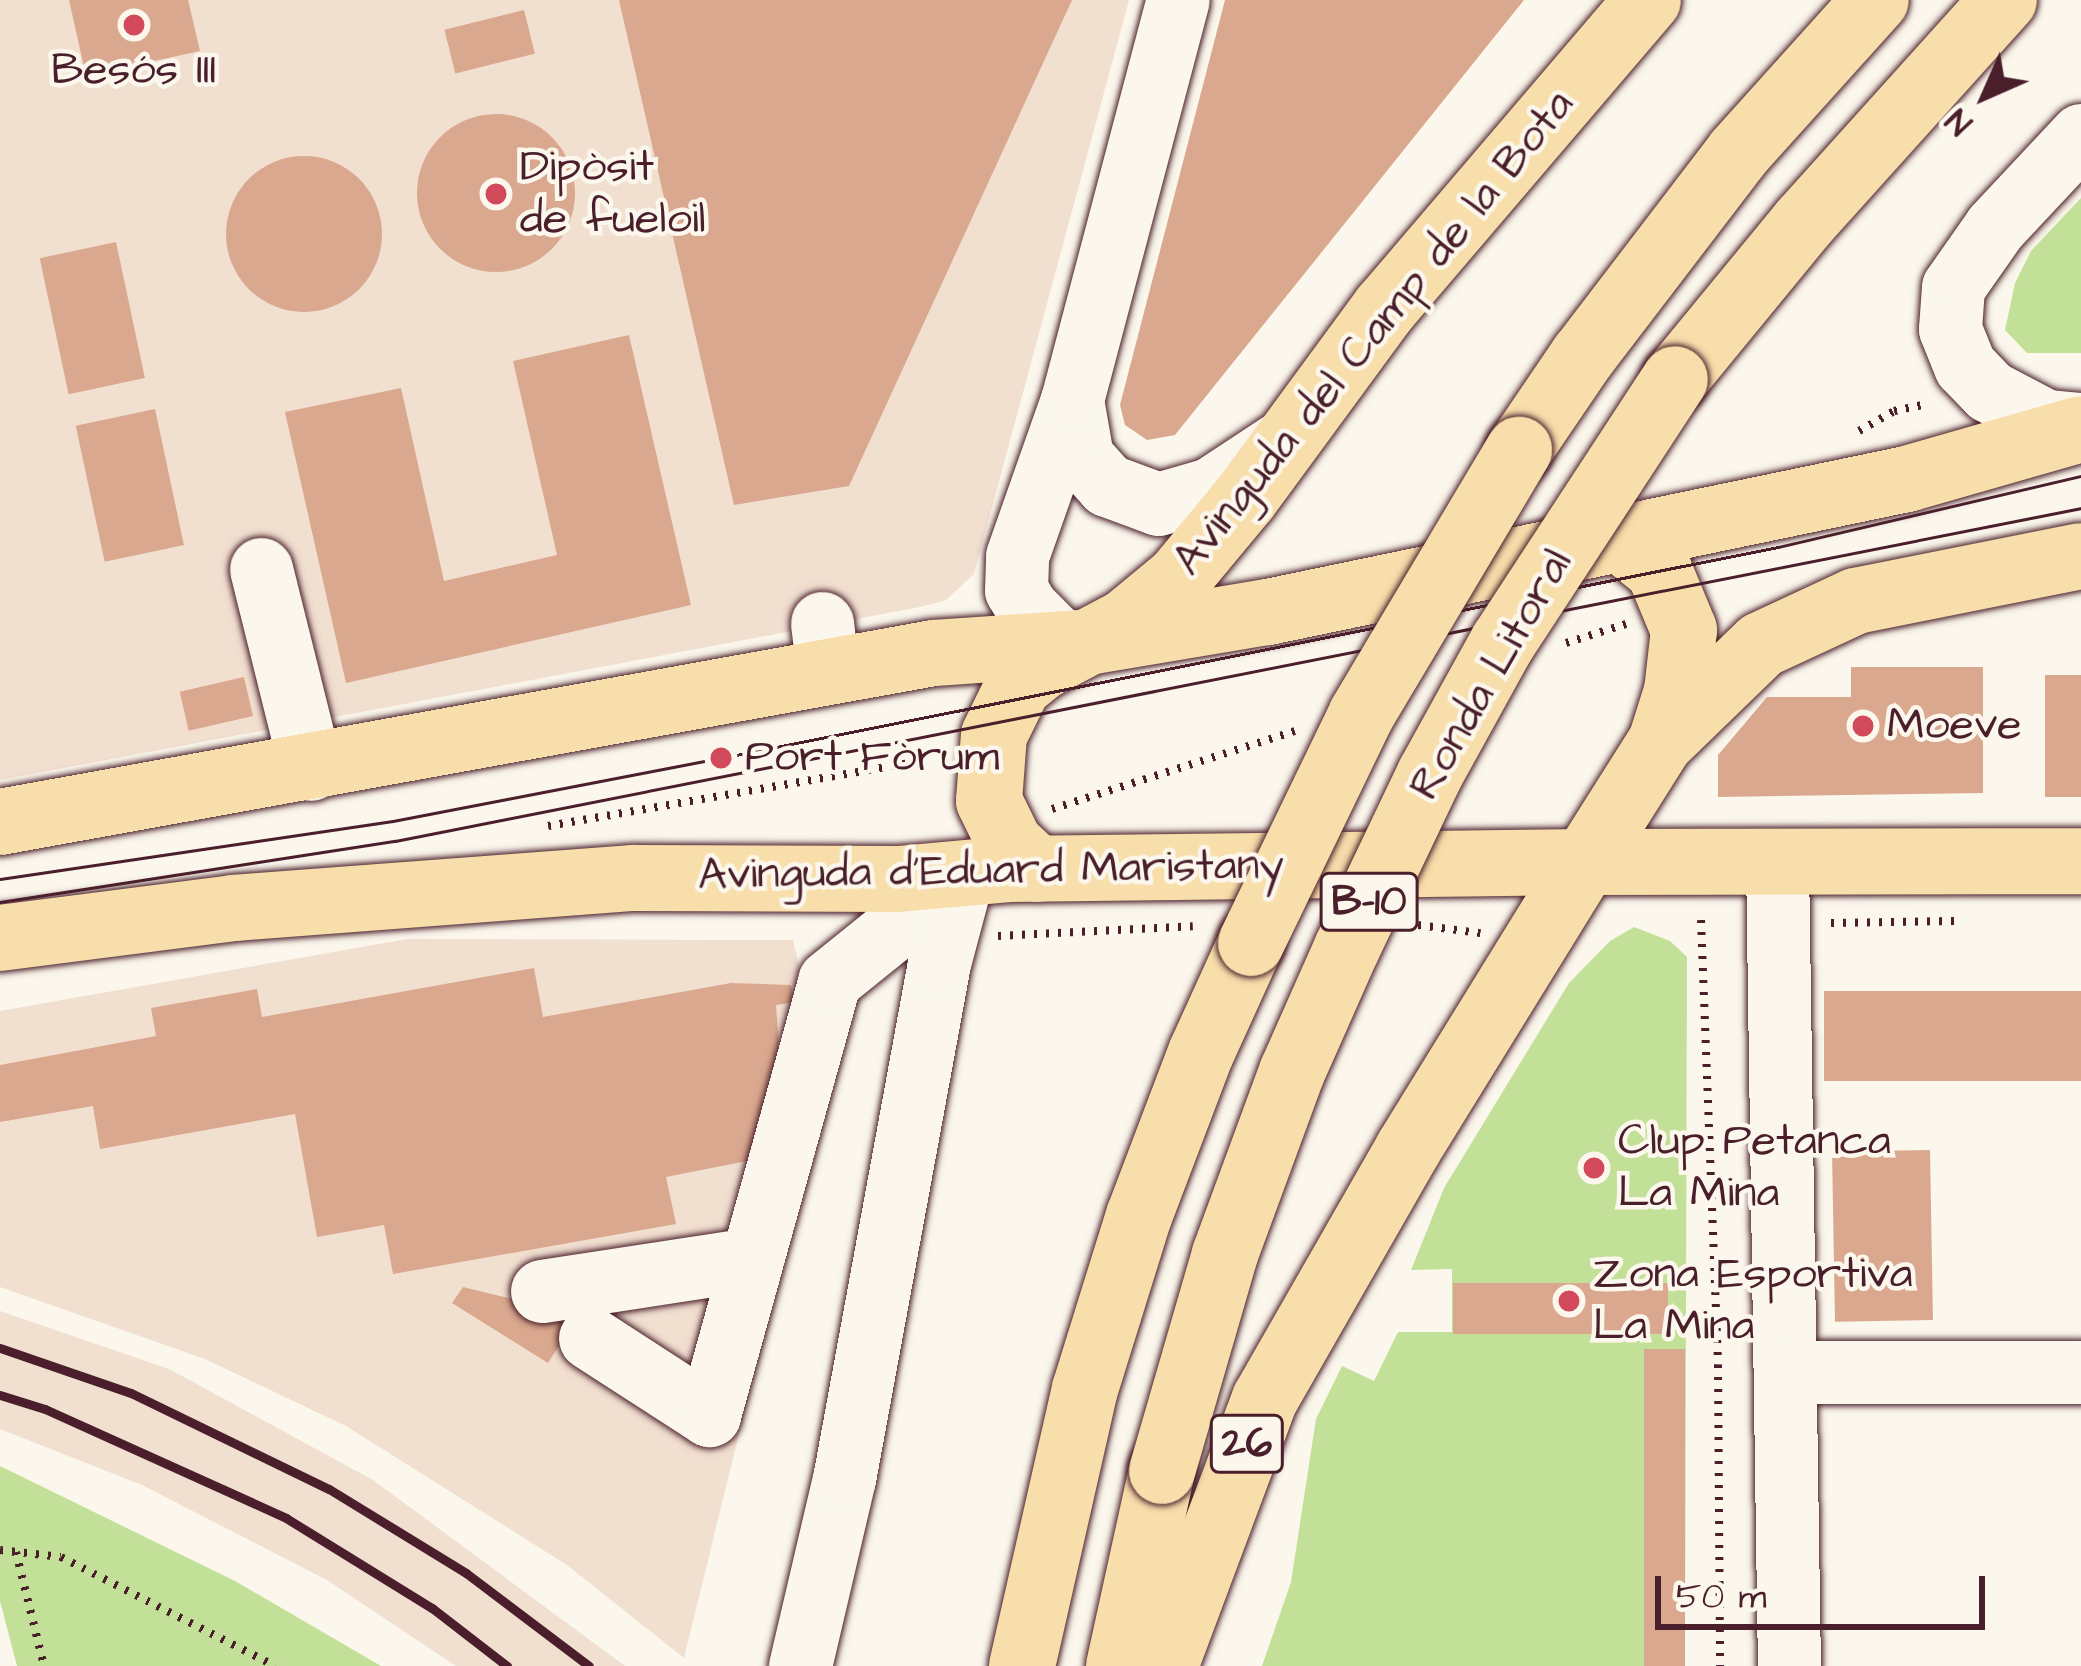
<!DOCTYPE html>
<html>
<head>
<meta charset="utf-8">
<style>
	body { margin:0 }
	#map { position:relative; width:2081px; height:1666px; overflow:hidden; background:#fbf7ec; font-family:"Architects Daughter",sans-serif }
	div>[style] { position:absolute }
	[style*='--x'] { left:calc(var(--x)*1px); top:calc(var(--y)*1px); width:calc(var(--w)*1px); rotate:calc(var(--a)*1deg) }
	.built>* { inset:0; background:#f1dfd0 }
	.green>* { inset:0; background:#c3e098 }
	.building>* { inset:0; background:#daa88e; transform-origin:0 0 }
	.round { border-radius:50% }
	.path>* { height:8px; margin-top:-4px; transform-origin:0; background:repeating-linear-gradient(90deg,#4a1f2b 0 3px,transparent 0 12px) }
	.roads { filter:drop-shadow(0 0 3px #4a1f2b) drop-shadow(0 0 3px #4a1f2b) }
	.minor>* { height:63px; margin:-31.5px; padding:0 31.5px; transform-origin:31.5px; border-radius:31.5px; background:#fbf7ec }
	.major>* { height:66px; margin:-33px; padding:0 33px; transform-origin:33px; border-radius:33px; background:#f8deab }
	.highway>* { height:66px; margin:-33px; padding:0 33px; transform-origin:33px; border-radius:33px; background:#f8deab }
	.tram>* { height:3px; margin:-1.5px; padding:0 1.5px; transform-origin:1.5px; border-radius:1.5px; background:#4a1f2b }
	.rail>* { height:9px; margin:-4.5px; padding:0 4.5px; transform-origin:4.5px; border-radius:4.5px; background:#4a1f2b }
	.bridges { filter:drop-shadow(0 0 3px #4a1f2b) drop-shadow(0 0 3px #4a1f2b) }
	.highway-bridge>* { height:66px; margin:-33px; padding:0 33px; transform-origin:33px; border-radius:33px; background:#f8deab }
	.dots>* { width:33px; height:33px; translate:-50% -50%; box-sizing:border-box; border:6px solid #fbf7ec; border-radius:50% }
	span { translate:-50% -50%; white-space:nowrap; text-align:center; line-height:1.15; -webkit-text-stroke:9px #fbf7ec; paint-order:stroke }
	.shield-label span { padding:3px 9px; background:#fbf7ec; border:3px solid; border-radius:9px; -webkit-text-stroke-width:0 }
	.shield-label { font-size:42px; color:#4a1f2b; font-weight:700 }
	.poi-label { font-size:45px; color:#4a1f2b }
	.left { translate:0 -50%; text-align:left }
	.street-label { font-size:45px; color:#4a1f2b }
	.north { position:absolute; left:1925px; top:36px; width:120px; height:120px; -webkit-text-stroke:9px #fbf7ec; paint-order:stroke; rotate:225deg; font-size:33px; font-weight:700; line-height:48px; text-align:center; color:#4a1f2b }
	.north::after { content:''; display:block; margin:auto; width:42px; height:54px; background:#4a1f2b; clip-path:polygon(50% 0,100% 100%,50% 72%,0 100%) }
	.scale { position:absolute; left:1655px; top:1576px; width:330px; height:54px; box-sizing:border-box; border:6px solid #4a1f2b; border-top:0; padding-left:15px; font-size:36px; line-height:42px; white-space:nowrap; color:#4a1f2b; -webkit-text-stroke:9px #fbf7ec; paint-order:stroke }
</style>
</head>
<body>
<div id="map">
	<div class="built">
		<div style="clip-path:polygon(0 0,1129px 0,974px 574px,946px 600px,920px 607px,0 780px)"></div>
		<div style="clip-path:polygon(407px 939px,793px 940px,803px 982px,846px 998px,684px 1658px,567px 1565px,346px 1426px,205px 1359px,0 1287px,0 1011px)"></div>
		<div style="clip-path:polygon(0 1311px,169px 1369px,373px 1480px,625px 1666px,456px 1666px,327px 1580px,142px 1485px,0 1429px)"></div>
	</div>
	<div class="green">
		<div style="clip-path:polygon(2081px 198px,2081px 353px,2027px 353px,2005px 330px,2015px 283px,2031px 251px)"></div>
		<div style="clip-path:polygon(1634px 927px,1670px 941px,1687px 957px,1685px 1666px,1262px 1666px,1291px 1582px,1316px 1419px,1342px 1366px,1374px 1381px,1398px 1332px,1452px 1332px,1452px 1269px,1411px 1270px,1444px 1188px,1569px 983px,1610px 941px)"></div>
		<div style="clip-path:polygon(0 1466px,235px 1581px,381px 1666px,17px 1666px,0 1601px)"></div>
	</div>
	<div class="building">
		<div style="clip-path:polygon(69px 0,188px 0,200px 51px,86px 76px)"></div>
		<div style="clip-path:polygon(619px 0,1072px 0,849px 486px,734px 505px)"></div>
		<div style="clip-path:polygon(1225px 0,1524px 0,1175px 435px,1147px 440px,1125px 425px,1120px 405px)"></div>
		<div style="left:524px;top:10px;width:45px;height:82px;rotate:76deg"></div>
		<div class="round" style="left:417px;top:114px;width:158px;height:158px"></div>
		<div class="round" style="left:226px;top:156px;width:156px;height:156px"></div>
		<div style="left:116px;top:242px;width:139px;height:78px;rotate:78deg"></div>
		<div style="clip-path:polygon(629px 335px,691px 605px,346px 683px,285px 412px,401px 388px,444px 581px,557px 555px,513px 361px)"></div>
		<div style="left:155px;top:409px;width:139px;height:81px;rotate:78deg"></div>
		<div style="clip-path:polygon(1851px 667px,1983px 667px,1983px 793px,1718px 797px,1718px 755px,1767px 697px,1851px 697px)"></div>
		<div style="left:2081px;top:675px;width:122px;height:36px;rotate:90deg"></div>
		<div style="left:244px;top:677px;width:40px;height:66px;rotate:77deg"></div>
		<div style="clip-path:polygon(534px 968px,543px 1017px,731px 983px,791px 985px,795px 1002px,776px 1005px,780px 1062px,762px 1158px,666px 1177px,676px 1224px,393px 1274px,384px 1225px,317px 1237px,295px 1114px,100px 1149px,93px 1106px,0 1122px,0 1065px,156px 1036px,151px 1008px,257px 989px,262px 1017px)"></div>
		<div style="left:1824px;top:991px;width:257px;height:90px"></div>
		<div style="left:1930px;top:1150px;width:170px;height:98px;rotate:89deg"></div>
		<div style="left:1453px;top:1283px;width:215px;height:51px"></div>
		<div style="clip-path:polygon(463px 1287px,528px 1303px,570px 1328px,548px 1363px,452px 1303px)"></div>
		<div style="left:1685px;top:1349px;width:317px;height:41px;rotate:90deg"></div>
	</div>
	<div class="path">
		<div style="--x:1859;--y:431;--w:40;--a:-29.7"></div>
		<div style="--x:1894;--y:411;--w:35;--a:-12"></div>
		<div style="--x:1566;--y:643;--w:63;--a:-17.6"></div>
		<div style="--x:1052;--y:809;--w:255;--a:-17.8"></div>
		<div style="--x:548;--y:826;--w:366;--a:-9.9"></div>
		<div style="--x:1701;--y:920;--w:445;--a:87.8"></div>
		<div style="--x:1718;--y:1365;--w:301;--a:89.6"></div>
		<div style="--x:1831;--y:923;--w:123;--a:-0.9"></div>
		<div style="--x:1418;--y:925;--w:63;--a:7.4"></div>
		<div style="--x:998;--y:936;--w:195;--a:-2.9"></div>
		<div style="--x:0;--y:1550;--w:61;--a:6.5"></div>
		<div style="--x:61;--y:1557;--w:240;--a:27"></div>
		<div style="--x:16;--y:1552;--w:117;--a:76.2"></div>
	</div>
	<div class="roads">
		<div class="minor">
			<div style="--x:2081;--y:135;--w:126;--a:133.1"></div>
			<div style="--x:1995;--y:227;--w:73;--a:125"></div>
			<div style="--x:1953;--y:287;--w:42;--a:94.1"></div>
			<div style="--x:1950;--y:329;--w:40;--a:68"></div>
			<div style="--x:1965;--y:366;--w:35;--a:46"></div>
			<div style="--x:1989;--y:391;--w:64;--a:27.8"></div>
			<div style="--x:2046;--y:421;--w:35;--a:5"></div>
			<div style="--x:1072;--y:400;--w:58;--a:80"></div>
			<div style="--x:1082;--y:457;--w:38;--a:48"></div>
			<div style="--x:1107;--y:485;--w:54;--a:20.4"></div>
			<div style="--x:1158;--y:504;--w:54;--a:-16.1"></div>
			<div style="--x:1210;--y:489;--w:84;--a:-33.3"></div>
			<div style="--x:261;--y:569;--w:206;--a:76"></div>
			<div style="--x:822;--y:623;--w:49;--a:83"></div>
			<div style="--x:1082;--y:643;--w:24;--a:-171"></div>
			<div style="--x:1058;--y:639;--w:44;--a:-135"></div>
			<div style="--x:1027;--y:608;--w:21;--a:-121"></div>
			<div style="--x:1016;--y:590;--w:34;--a:-88"></div>
			<div style="--x:1017;--y:556;--w:165;--a:-70.6"></div>
			<div style="--x:1072;--y:400;--w:414;--a:-75.2"></div>
			<div style="--x:1777;--y:861;--w:805;--a:89.15"></div>
			<div style="--x:542;--y:1291;--w:212;--a:-8.7"></div>
			<div style="--x:590;--y:1338;--w:142;--a:32.9"></div>
			<div style="--x:709;--y:1415;--w:450;--a:-74.5"></div>
			<div style="--x:829;--y:981;--w:172;--a:-38.9"></div>
			<div style="--x:1786;--y:1372;--w:295;--a:0"></div>
			<div style="--x:800;--y:1666;--w:192;--a:-76.8"></div>
			<div style="--x:844;--y:1479;--w:525;--a:-79.57"></div>
			<div style="--x:939;--y:963;--w:93;--a:-75.1"></div>
		</div>
		<div class="major">
			<div style="--x:1617;--y:536;--w:54;--a:39"></div>
			<div style="--x:1659;--y:570;--w:65;--a:67.4"></div>
			<div style="--x:1684;--y:630;--w:61;--a:96.5"></div>
			<div style="--x:1677;--y:691;--w:50;--a:107.4"></div>
			<div style="--x:0;--y:822;--w:949;--a:-10.26"></div>
			<div style="--x:934;--y:653;--w:148;--a:-3.9"></div>
			<div style="--x:1082;--y:643;--w:189;--a:-9.5"></div>
			<div style="--x:1268;--y:612;--w:653;--a:-11.76"></div>
			<div style="--x:1907;--y:479;--w:181;--a:-16"></div>
			<div style="--x:1585;--y:862;--w:142;--a:-57.7"></div>
			<div style="--x:1661;--y:742;--w:139;--a:-44.1"></div>
			<div style="--x:1761;--y:645;--w:105;--a:-24.9"></div>
			<div style="--x:1856;--y:601;--w:229;--a:-11.3"></div>
			<div style="--x:1037;--y:869;--w:37;--a:-137"></div>
			<div style="--x:1010;--y:844;--w:48;--a:-116"></div>
			<div style="--x:989;--y:801;--w:66;--a:-85.7"></div>
			<div style="--x:994;--y:735;--w:55;--a:-63.9"></div>
			<div style="--x:1018;--y:686;--w:32;--a:-39"></div>
			<div style="--x:1043;--y:666;--w:94;--a:-27.9"></div>
			<div style="--x:1126;--y:622;--w:67;--a:-39.6"></div>
			<div style="--x:1178;--y:579;--w:107;--a:-50.3"></div>
			<div style="--x:1246;--y:497;--w:235;--a:-53.7"></div>
			<div style="--x:1385;--y:308;--w:405;--a:-49.5"></div>
			<div style="--x:0;--y:938;--w:235;--a:-7.3"></div>
			<div style="--x:233;--y:908;--w:402;--a:-4.3"></div>
			<div style="--x:634;--y:878;--w:264;--a:0.2"></div>
			<div style="--x:898;--y:879;--w:111;--a:-5.1"></div>
			<div style="--x:1009;--y:869;--w:576;--a:-0.7"></div>
			<div style="--x:1585;--y:862;--w:496;--a:-0.1"></div>
		</div>
		<div class="highway">
			<div style="--x:1675;--y:379;--w:203;--a:-50.6"></div>
			<div style="--x:1804;--y:222;--w:299;--a:-48"></div>
			<div style="--x:1519;--y:450;--w:114;--a:-55.8"></div>
			<div style="--x:1583;--y:356;--w:255;--a:-52.6"></div>
			<div style="--x:1738;--y:153;--w:206;--a:-48"></div>
			<div style="--x:1022;--y:1666;--w:284;--a:-77.2"></div>
			<div style="--x:1085;--y:1389;--w:181;--a:-72.7"></div>
			<div style="--x:1139;--y:1216;--w:174;--a:-69.2"></div>
			<div style="--x:1201;--y:1053;--w:121;--a:-65.6"></div>
			<div style="--x:1119;--y:1666;--w:200;--a:-77.6"></div>
			<div style="--x:1165;--y:1666;--w:285;--a:-69.5"></div>
			<div style="--x:1265;--y:1399;--w:288;--a:-60.2"></div>
			<div style="--x:1408;--y:1149;--w:337;--a:-58.3"></div>
		</div>
	</div>
	<div class="tram">
		<div style="--x:0;--y:879;--w:397;--a:-8.4"></div>
		<div style="--x:393;--y:821;--w:334;--a:-10.9"></div>
		<div style="--x:721;--y:758;--w:1078;--a:-11.29"></div>
		<div style="--x:1778;--y:547;--w:311;--a:-13.2"></div>
		<div style="--x:0;--y:902;--w:400;--a:-8.8"></div>
		<div style="--x:395;--y:841;--w:1719;--a:-11.17"></div>
	</div>
	<div class="rail">
		<div style="--x:0;--y:1348;--w:139;--a:19"></div>
		<div style="--x:131;--y:1393;--w:220;--a:25.9"></div>
		<div style="--x:329;--y:1489;--w:161;--a:31.5"></div>
		<div style="--x:466;--y:1573;--w:154;--a:37.1"></div>
		<div style="--x:0;--y:1395;--w:47;--a:17.3"></div>
		<div style="--x:45;--y:1409;--w:265;--a:24.3"></div>
		<div style="--x:286;--y:1518;--w:172;--a:31.7"></div>
		<div style="--x:432;--y:1608;--w:95;--a:37.7"></div>
	</div>
	<div class="bridges">
		<div class="highway-bridge">
			<div style="--x:1251;--y:943;--w:253;--a:-64.2"></div>
			<div style="--x:1361;--y:715;--w:309;--a:-59.2"></div>
			<div style="--x:1162;--y:1471;--w:226;--a:-73.8"></div>
			<div style="--x:1225;--y:1254;--w:194;--a:-69.8"></div>
			<div style="--x:1292;--y:1072;--w:136;--a:-66.1"></div>
			<div style="--x:1347;--y:948;--w:193;--a:-64.5"></div>
			<div style="--x:1430;--y:774;--w:151;--a:-61.1"></div>
			<div style="--x:1503;--y:642;--w:314;--a:-56.8"></div>
		</div>
	</div>
	<div class="dots">
		<div style="left:134px;top:25px;background:#d1495b"></div>
		<div style="left:496px;top:194px;background:#d1495b"></div>
		<div style="left:1863px;top:726px;background:#d1495b"></div>
		<div style="left:721px;top:758px;background:#d1495b"></div>
		<div style="left:1594px;top:1168px;background:#d1495b"></div>
		<div style="left:1569px;top:1301px;background:#d1495b"></div>
	</div>
	<div class="shield-label">
		<span style="left:1369px;top:902px">B-10</span>
		<span style="left:1247px;top:1444px">26</span>
	</div>
	<div class="poi-label">
		<span style="left:134px;top:71px">Besós III</span>
		<span class="left" style="left:520px;top:194px">Dipòsit<br>de fueloil</span>
		<span class="left" style="left:1887px;top:726px">Moeve</span>
		<span class="left" style="left:745px;top:758px">Port Fòrum</span>
		<span class="left" style="left:1618px;top:1168px">Clup Petanca<br>La Mina</span>
		<span class="left" style="left:1593px;top:1301px">Zona Esportiva<br>La Mina</span>
	</div>
	<div class="street-label">
		<span style="left:1374px;top:333px;rotate:-51deg">Avinguda del Camp de la Bota</span>
		<span style="left:1492px;top:675px;rotate:-60deg">Ronda Litoral</span>
		<span style="left:991px;top:871px;rotate:-1deg">Avinguda d'Eduard Maristany</span>
	</div>
	<div class="north">N</div>
	<div class="scale">50 m</div>
</div>
</body>
</html>
